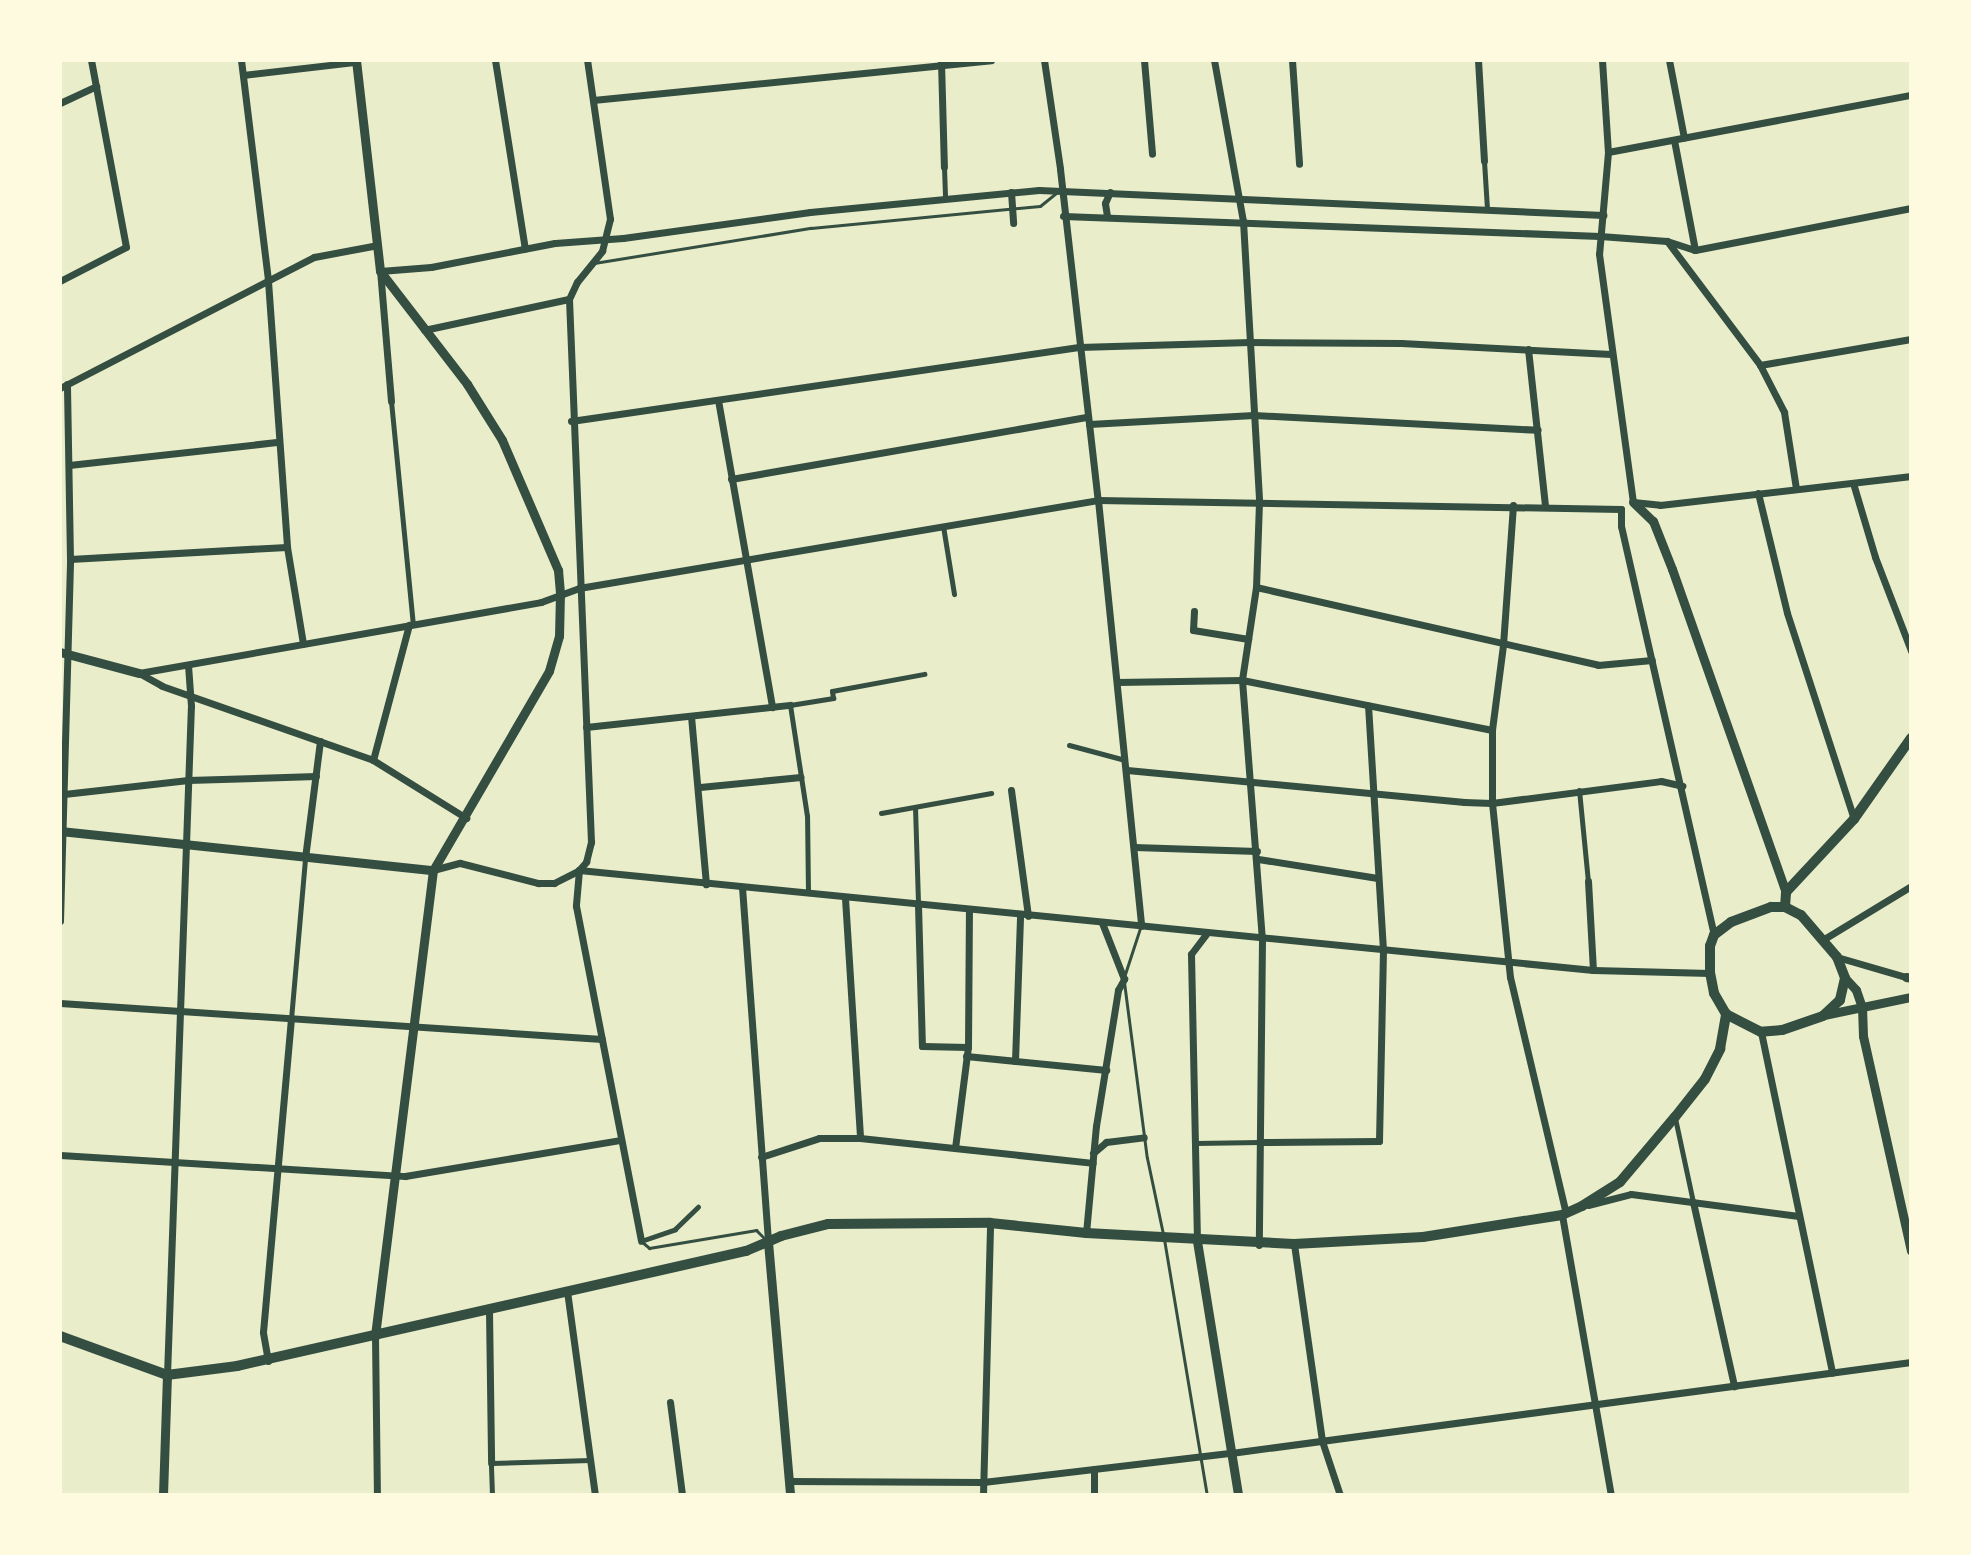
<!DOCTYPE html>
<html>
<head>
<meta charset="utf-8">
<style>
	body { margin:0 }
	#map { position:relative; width:1971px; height:1555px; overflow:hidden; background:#e9edc9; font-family:"Roboto Serif",serif }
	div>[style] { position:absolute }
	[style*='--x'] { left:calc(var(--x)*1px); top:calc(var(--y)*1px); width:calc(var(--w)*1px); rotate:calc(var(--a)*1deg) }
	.service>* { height:3px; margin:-1.5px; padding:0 1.5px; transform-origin:1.5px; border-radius:1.5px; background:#344e41 }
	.pedestrian>* { height:5px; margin:-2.5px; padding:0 2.5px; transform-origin:2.5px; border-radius:2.5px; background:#344e41 }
	.minor>* { height:7px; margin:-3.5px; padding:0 3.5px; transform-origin:3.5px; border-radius:3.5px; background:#344e41 }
	.tertiary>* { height:9px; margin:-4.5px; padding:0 4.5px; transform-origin:4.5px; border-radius:4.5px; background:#344e41 }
	.secondary>* { height:10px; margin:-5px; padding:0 5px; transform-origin:5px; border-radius:5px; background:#344e41 }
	span { translate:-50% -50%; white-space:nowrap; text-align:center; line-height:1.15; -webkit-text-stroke:8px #fefae0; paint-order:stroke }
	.frame { position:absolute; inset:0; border:62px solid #fefae0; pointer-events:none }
</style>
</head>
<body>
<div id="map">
	<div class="service">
		<div style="--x:594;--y:263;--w:220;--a:-9.2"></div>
		<div style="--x:811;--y:228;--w:230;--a:-5.5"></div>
		<div style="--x:1040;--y:206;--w:22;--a:-39"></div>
		<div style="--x:1125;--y:974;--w:48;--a:-71.9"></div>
		<div style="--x:1124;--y:982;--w:177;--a:82.6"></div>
		<div style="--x:1147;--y:1158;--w:83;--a:78.1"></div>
		<div style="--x:1164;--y:1239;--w:260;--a:80.5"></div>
		<div style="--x:641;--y:1241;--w:11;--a:41"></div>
		<div style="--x:649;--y:1248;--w:109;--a:-9.5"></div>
		<div style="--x:756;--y:1230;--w:13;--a:45"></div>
	</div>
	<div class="pedestrian">
		<div style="--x:1484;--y:161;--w:48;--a:86.4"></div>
		<div style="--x:944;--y:167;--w:32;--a:88"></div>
		<div style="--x:391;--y:401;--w:224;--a:84.4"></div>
		<div style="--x:943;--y:526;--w:69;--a:80.8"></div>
		<div style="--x:1069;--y:745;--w:58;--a:15"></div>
		<div style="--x:1579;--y:790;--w:91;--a:84.4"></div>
		<div style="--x:915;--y:807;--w:98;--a:88.2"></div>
		<div style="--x:881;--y:813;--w:112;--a:-10.3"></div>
		<div style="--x:808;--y:893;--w:77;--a:-90.7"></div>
		<div style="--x:807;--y:816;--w:112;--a:-98.7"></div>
		<div style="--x:790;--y:705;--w:44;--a:-9.2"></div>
		<div style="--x:833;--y:698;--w:7;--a:-98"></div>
		<div style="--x:832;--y:691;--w:94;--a:-10.5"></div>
		<div style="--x:291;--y:1019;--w:162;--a:-85"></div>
		<div style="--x:1675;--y:1118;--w:86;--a:77.9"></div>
		<div style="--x:1195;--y:1143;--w:65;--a:-0.9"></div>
		<div style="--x:641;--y:1241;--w:36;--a:-19"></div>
		<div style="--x:675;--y:1229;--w:32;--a:-44"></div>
		<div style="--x:492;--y:1495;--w:32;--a:-92"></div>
		<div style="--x:491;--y:1463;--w:99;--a:-1.7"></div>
	</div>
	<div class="minor">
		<div style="--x:241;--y:60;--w:223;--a:83"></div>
		<div style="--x:268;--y:281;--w:267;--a:85.9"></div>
		<div style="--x:287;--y:547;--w:98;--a:80.6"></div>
		<div style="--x:495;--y:60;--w:191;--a:81"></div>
		<div style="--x:1044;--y:60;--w:110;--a:81.6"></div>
		<div style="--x:1060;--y:169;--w:333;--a:83.5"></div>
		<div style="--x:1098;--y:500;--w:428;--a:84.2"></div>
		<div style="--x:1144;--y:60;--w:94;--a:85.1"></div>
		<div style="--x:1214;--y:60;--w:164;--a:79.8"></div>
		<div style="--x:1243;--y:221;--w:281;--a:86.7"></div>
		<div style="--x:1259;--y:502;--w:85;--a:92"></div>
		<div style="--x:1256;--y:587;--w:94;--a:98.6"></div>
		<div style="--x:1242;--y:680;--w:260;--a:85.6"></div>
		<div style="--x:1262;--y:939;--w:306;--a:90.6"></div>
		<div style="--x:1292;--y:60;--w:104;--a:86.1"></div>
		<div style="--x:1478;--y:60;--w:101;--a:86.6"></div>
		<div style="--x:1602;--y:60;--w:92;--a:86.3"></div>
		<div style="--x:1608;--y:152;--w:102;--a:95"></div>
		<div style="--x:1599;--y:254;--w:250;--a:82.2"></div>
		<div style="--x:1669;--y:60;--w:79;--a:79.1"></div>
		<div style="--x:941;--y:62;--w:105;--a:88.4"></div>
		<div style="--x:243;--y:75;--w:114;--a:-6.6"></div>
		<div style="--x:593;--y:100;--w:400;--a:-5.7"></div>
		<div style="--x:60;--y:103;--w:40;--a:-25"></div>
		<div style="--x:1674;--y:140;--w:112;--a:79.2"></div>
		<div style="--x:1608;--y:152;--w:308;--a:-10.7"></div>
		<div style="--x:1011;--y:192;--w:31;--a:86"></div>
		<div style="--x:1063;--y:216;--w:537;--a:2.13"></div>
		<div style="--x:1600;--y:236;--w:67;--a:4.3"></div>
		<div style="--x:1667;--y:241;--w:29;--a:18"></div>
		<div style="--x:1695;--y:250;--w:220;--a:-11"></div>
		<div style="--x:1107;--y:216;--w:13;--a:-99"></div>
		<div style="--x:1105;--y:203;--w:12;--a:-66"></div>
		<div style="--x:1667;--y:241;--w:155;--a:53.1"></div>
		<div style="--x:1760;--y:365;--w:53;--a:62.9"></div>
		<div style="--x:1784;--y:412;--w:78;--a:81.1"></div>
		<div style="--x:60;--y:281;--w:74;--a:-27.3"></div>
		<div style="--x:126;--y:247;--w:190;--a:-100.6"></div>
		<div style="--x:424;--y:330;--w:148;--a:-12.1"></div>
		<div style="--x:1528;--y:349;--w:157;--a:83.8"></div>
		<div style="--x:1760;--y:365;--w:153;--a:-9.8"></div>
		<div style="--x:60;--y:388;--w:286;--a:-27.3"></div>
		<div style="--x:314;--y:257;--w:65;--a:-10.6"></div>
		<div style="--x:718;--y:400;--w:312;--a:80"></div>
		<div style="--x:391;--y:401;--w:130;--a:-94.8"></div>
		<div style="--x:380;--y:271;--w:51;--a:-4.5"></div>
		<div style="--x:431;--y:267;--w:126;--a:-11"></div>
		<div style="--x:555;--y:243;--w:68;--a:-4.2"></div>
		<div style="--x:623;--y:238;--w:189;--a:-7.9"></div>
		<div style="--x:810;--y:212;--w:230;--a:-5.5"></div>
		<div style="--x:1039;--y:190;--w:565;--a:2.54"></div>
		<div style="--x:571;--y:421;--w:513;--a:-8.29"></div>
		<div style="--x:1079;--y:347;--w:171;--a:-1.7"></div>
		<div style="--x:1250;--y:342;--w:151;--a:0.4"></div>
		<div style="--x:1401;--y:343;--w:210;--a:3"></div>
		<div style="--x:1089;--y:424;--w:165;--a:-3.1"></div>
		<div style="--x:1254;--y:415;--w:284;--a:3"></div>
		<div style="--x:69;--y:465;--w:211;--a:-6.3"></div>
		<div style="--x:731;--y:479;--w:362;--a:-9.9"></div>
		<div style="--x:1853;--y:483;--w:77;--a:73.4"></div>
		<div style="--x:1875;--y:557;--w:101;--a:69"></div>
		<div style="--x:1758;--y:493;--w:123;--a:76.4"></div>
		<div style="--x:1787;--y:613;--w:217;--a:72"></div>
		<div style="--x:1633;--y:502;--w:27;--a:6"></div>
		<div style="--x:1660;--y:505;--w:253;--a:-6.6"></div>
		<div style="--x:1513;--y:505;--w:140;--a:94.1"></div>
		<div style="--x:1503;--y:645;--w:86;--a:97.4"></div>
		<div style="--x:1492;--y:730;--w:73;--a:90"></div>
		<div style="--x:1492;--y:803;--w:175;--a:84.1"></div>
		<div style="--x:1510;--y:977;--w:243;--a:76.7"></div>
		<div style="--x:1621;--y:509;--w:17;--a:90"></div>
		<div style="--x:1621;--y:526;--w:419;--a:77.2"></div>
		<div style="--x:70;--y:559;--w:217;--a:-3.2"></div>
		<div style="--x:1256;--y:587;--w:351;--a:12.8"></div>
		<div style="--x:1598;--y:665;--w:54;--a:-5.3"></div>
		<div style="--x:1194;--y:611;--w:19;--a:93"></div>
		<div style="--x:1193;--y:630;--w:56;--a:9.3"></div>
		<div style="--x:139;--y:673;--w:408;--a:-10"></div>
		<div style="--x:541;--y:602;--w:40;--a:-20.2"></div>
		<div style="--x:579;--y:588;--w:526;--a:-9.62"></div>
		<div style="--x:1098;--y:500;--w:523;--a:0.99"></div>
		<div style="--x:139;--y:673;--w:26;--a:29"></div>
		<div style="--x:162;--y:686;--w:224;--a:19.3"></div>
		<div style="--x:373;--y:760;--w:110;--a:31.9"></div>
		<div style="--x:1117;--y:682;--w:125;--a:-0.9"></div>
		<div style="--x:1242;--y:680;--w:255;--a:11.3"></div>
		<div style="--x:691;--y:716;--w:169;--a:84.9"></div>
		<div style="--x:586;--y:727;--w:205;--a:-6.2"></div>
		<div style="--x:373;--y:760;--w:140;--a:-75.1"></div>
		<div style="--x:1127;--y:770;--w:339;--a:5.4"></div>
		<div style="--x:1464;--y:802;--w:28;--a:2"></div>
		<div style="--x:1492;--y:803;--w:170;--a:-7.4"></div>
		<div style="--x:1661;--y:781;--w:22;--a:13"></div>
		<div style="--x:700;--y:787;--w:101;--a:-5.7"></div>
		<div style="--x:1011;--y:790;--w:127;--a:82.3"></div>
		<div style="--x:64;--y:794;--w:125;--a:-6.4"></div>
		<div style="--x:188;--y:780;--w:128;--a:-1.8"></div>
		<div style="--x:1134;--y:847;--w:123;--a:1.9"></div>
		<div style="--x:305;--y:858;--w:118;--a:-82.7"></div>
		<div style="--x:1258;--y:859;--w:121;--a:9"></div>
		<div style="--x:433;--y:870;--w:28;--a:-15"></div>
		<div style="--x:460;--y:863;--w:81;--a:14.4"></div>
		<div style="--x:538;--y:883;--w:16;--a:0"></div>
		<div style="--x:554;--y:883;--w:28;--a:-27"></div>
		<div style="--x:579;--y:870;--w:11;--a:-49"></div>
		<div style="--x:586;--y:862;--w:21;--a:-76"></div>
		<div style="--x:591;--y:842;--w:543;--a:-92.32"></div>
		<div style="--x:569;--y:299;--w:19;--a:-65"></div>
		<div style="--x:577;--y:282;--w:40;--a:-51"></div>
		<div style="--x:602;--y:251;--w:33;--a:-76"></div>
		<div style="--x:610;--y:219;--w:161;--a:-98.2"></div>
		<div style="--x:579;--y:870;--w:1019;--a:5.63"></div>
		<div style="--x:1593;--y:970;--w:117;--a:1.5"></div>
		<div style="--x:579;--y:870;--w:36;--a:95"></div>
		<div style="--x:576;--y:906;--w:341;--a:79"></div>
		<div style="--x:1588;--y:881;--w:89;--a:86.8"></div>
		<div style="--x:742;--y:887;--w:356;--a:85.8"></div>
		<div style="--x:845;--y:898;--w:240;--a:86.4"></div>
		<div style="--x:918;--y:905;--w:141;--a:88.4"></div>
		<div style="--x:922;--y:1046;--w:46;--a:1.2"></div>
		<div style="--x:60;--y:921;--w:362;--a:-88.4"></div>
		<div style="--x:70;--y:559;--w:175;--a:-91"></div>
		<div style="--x:1824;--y:939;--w:102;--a:-31.3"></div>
		<div style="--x:1837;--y:957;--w:72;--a:16.2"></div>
		<div style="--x:60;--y:1003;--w:543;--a:3.8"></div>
		<div style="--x:1761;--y:1032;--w:348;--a:78.2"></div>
		<div style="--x:966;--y:1056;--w:141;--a:5.7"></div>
		<div style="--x:1015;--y:1061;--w:146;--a:-88"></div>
		<div style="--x:1260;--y:1142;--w:119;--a:-0.5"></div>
		<div style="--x:1379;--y:1141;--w:191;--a:-88.8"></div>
		<div style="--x:1383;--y:950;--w:245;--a:-93.5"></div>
		<div style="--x:955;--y:1148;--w:102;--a:-82.7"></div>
		<div style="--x:968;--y:1047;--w:137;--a:-89.6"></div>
		<div style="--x:1093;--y:1153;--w:17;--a:-40"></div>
		<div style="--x:1106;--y:1142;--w:38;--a:-7"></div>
		<div style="--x:60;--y:1155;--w:346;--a:3.5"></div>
		<div style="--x:405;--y:1176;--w:219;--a:-9.5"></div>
		<div style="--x:761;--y:1157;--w:61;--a:-18.1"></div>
		<div style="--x:819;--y:1138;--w:41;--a:0"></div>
		<div style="--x:860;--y:1138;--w:234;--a:6.1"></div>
		<div style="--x:1693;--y:1202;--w:189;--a:77.4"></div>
		<div style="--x:1588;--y:1205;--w:44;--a:-14.3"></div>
		<div style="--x:1631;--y:1194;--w:169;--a:7.5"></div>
		<div style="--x:1562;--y:1215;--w:284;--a:80.1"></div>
		<div style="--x:1086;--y:1233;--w:107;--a:-84.7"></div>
		<div style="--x:1096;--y:1126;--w:138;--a:-80.8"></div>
		<div style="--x:1118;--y:990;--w:13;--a:-61"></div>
		<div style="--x:1124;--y:979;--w:60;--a:-111.4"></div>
		<div style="--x:1197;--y:1241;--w:287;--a:-91.2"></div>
		<div style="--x:1191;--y:954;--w:25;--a:-53"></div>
		<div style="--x:1294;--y:1244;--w:199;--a:81.9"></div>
		<div style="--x:1322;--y:1441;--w:57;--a:71.6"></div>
		<div style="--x:567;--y:1291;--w:206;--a:82.2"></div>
		<div style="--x:489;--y:1311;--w:152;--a:89.2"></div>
		<div style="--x:375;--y:1336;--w:159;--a:89.3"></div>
		<div style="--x:268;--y:1361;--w:29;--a:-100"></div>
		<div style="--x:263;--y:1332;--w:314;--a:-84.9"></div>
		<div style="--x:167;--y:1375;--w:669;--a:-87.95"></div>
		<div style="--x:191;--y:706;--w:41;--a:-94.2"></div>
		<div style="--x:670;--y:1402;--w:94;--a:82.6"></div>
		<div style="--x:789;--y:1481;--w:194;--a:0.3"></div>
		<div style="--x:983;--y:1482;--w:250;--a:-6.7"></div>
		<div style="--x:1231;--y:1453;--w:686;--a:-7.62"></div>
		<div style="--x:983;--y:1495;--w:272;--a:-88.5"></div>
		<div style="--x:1094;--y:1495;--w:26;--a:-90"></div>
	</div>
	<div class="tertiary">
		<div style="--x:356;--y:60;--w:212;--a:83.5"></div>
		<div style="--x:380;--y:271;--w:143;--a:52.4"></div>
		<div style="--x:467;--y:384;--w:66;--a:58"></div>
		<div style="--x:502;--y:440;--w:142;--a:66.7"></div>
		<div style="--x:558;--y:570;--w:23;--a:85"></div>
		<div style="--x:560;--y:593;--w:43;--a:91.3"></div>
		<div style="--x:559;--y:636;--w:36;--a:106"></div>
		<div style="--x:549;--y:671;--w:230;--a:120.2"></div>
		<div style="--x:433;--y:870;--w:470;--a:97.1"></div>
		<div style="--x:1633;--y:502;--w:28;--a:44"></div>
		<div style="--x:1653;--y:521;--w:52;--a:68.4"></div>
		<div style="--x:1672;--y:569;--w:343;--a:70.6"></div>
		<div style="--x:60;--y:652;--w:82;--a:14.9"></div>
		<div style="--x:60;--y:831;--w:375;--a:6"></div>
		<div style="--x:1906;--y:977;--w:5;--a:11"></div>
		<div style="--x:1845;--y:978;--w:16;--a:47"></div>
		<div style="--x:1856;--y:990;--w:18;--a:71"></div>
		<div style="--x:1862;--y:1007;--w:29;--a:88"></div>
		<div style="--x:1863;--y:1036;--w:220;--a:77.4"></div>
		<div style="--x:1824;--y:1015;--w:89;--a:-11.7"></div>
		<div style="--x:1197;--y:1241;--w:257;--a:80.8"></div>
		<div style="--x:768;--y:1242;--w:254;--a:85"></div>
		<div style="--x:163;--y:1495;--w:120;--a:-88.1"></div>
	</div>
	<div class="secondary">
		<div style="--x:1771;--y:907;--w:14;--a:0"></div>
		<div style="--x:1785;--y:907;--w:18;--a:27"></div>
		<div style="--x:1801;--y:915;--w:55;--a:49.4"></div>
		<div style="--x:1837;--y:957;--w:22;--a:69"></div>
		<div style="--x:1845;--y:978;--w:23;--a:103"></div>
		<div style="--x:1840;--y:1000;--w:23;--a:137"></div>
		<div style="--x:1823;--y:1016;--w:43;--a:161.1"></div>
		<div style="--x:1782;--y:1030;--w:21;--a:175"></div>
		<div style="--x:1761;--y:1032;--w:39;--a:-153"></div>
		<div style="--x:1726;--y:1014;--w:24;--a:-120"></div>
		<div style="--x:1714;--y:993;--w:20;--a:-101"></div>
		<div style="--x:1710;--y:973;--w:27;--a:-90"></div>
		<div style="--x:1710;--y:946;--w:12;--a:-70"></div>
		<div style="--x:1714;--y:935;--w:21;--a:-37"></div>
		<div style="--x:1731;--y:922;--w:43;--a:-20.6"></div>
		<div style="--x:1785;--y:907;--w:15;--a:-86"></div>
		<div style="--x:1786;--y:892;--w:100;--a:-47"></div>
		<div style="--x:1854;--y:819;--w:99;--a:-54.9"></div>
		<div style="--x:60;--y:1336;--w:114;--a:20"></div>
		<div style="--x:167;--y:1375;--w:71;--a:-7.3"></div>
		<div style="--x:237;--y:1366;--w:522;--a:-12.73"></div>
		<div style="--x:746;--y:1251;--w:38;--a:-23"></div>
		<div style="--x:781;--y:1236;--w:49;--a:-14.3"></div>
		<div style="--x:828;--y:1224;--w:162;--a:-0.4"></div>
		<div style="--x:990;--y:1223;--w:97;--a:5.9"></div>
		<div style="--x:1086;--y:1233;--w:208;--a:3"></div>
		<div style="--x:1294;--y:1244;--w:129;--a:-3.1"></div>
		<div style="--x:1423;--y:1237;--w:141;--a:-9"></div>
		<div style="--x:1562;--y:1215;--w:22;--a:-24"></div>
		<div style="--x:1582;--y:1206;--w:45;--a:-32.3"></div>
		<div style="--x:1620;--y:1182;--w:85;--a:-49.8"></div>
		<div style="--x:1675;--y:1117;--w:48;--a:-51.7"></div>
		<div style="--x:1705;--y:1079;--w:34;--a:-63"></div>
		<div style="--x:1720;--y:1049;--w:36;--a:-80"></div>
	</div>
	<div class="frame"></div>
</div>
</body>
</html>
